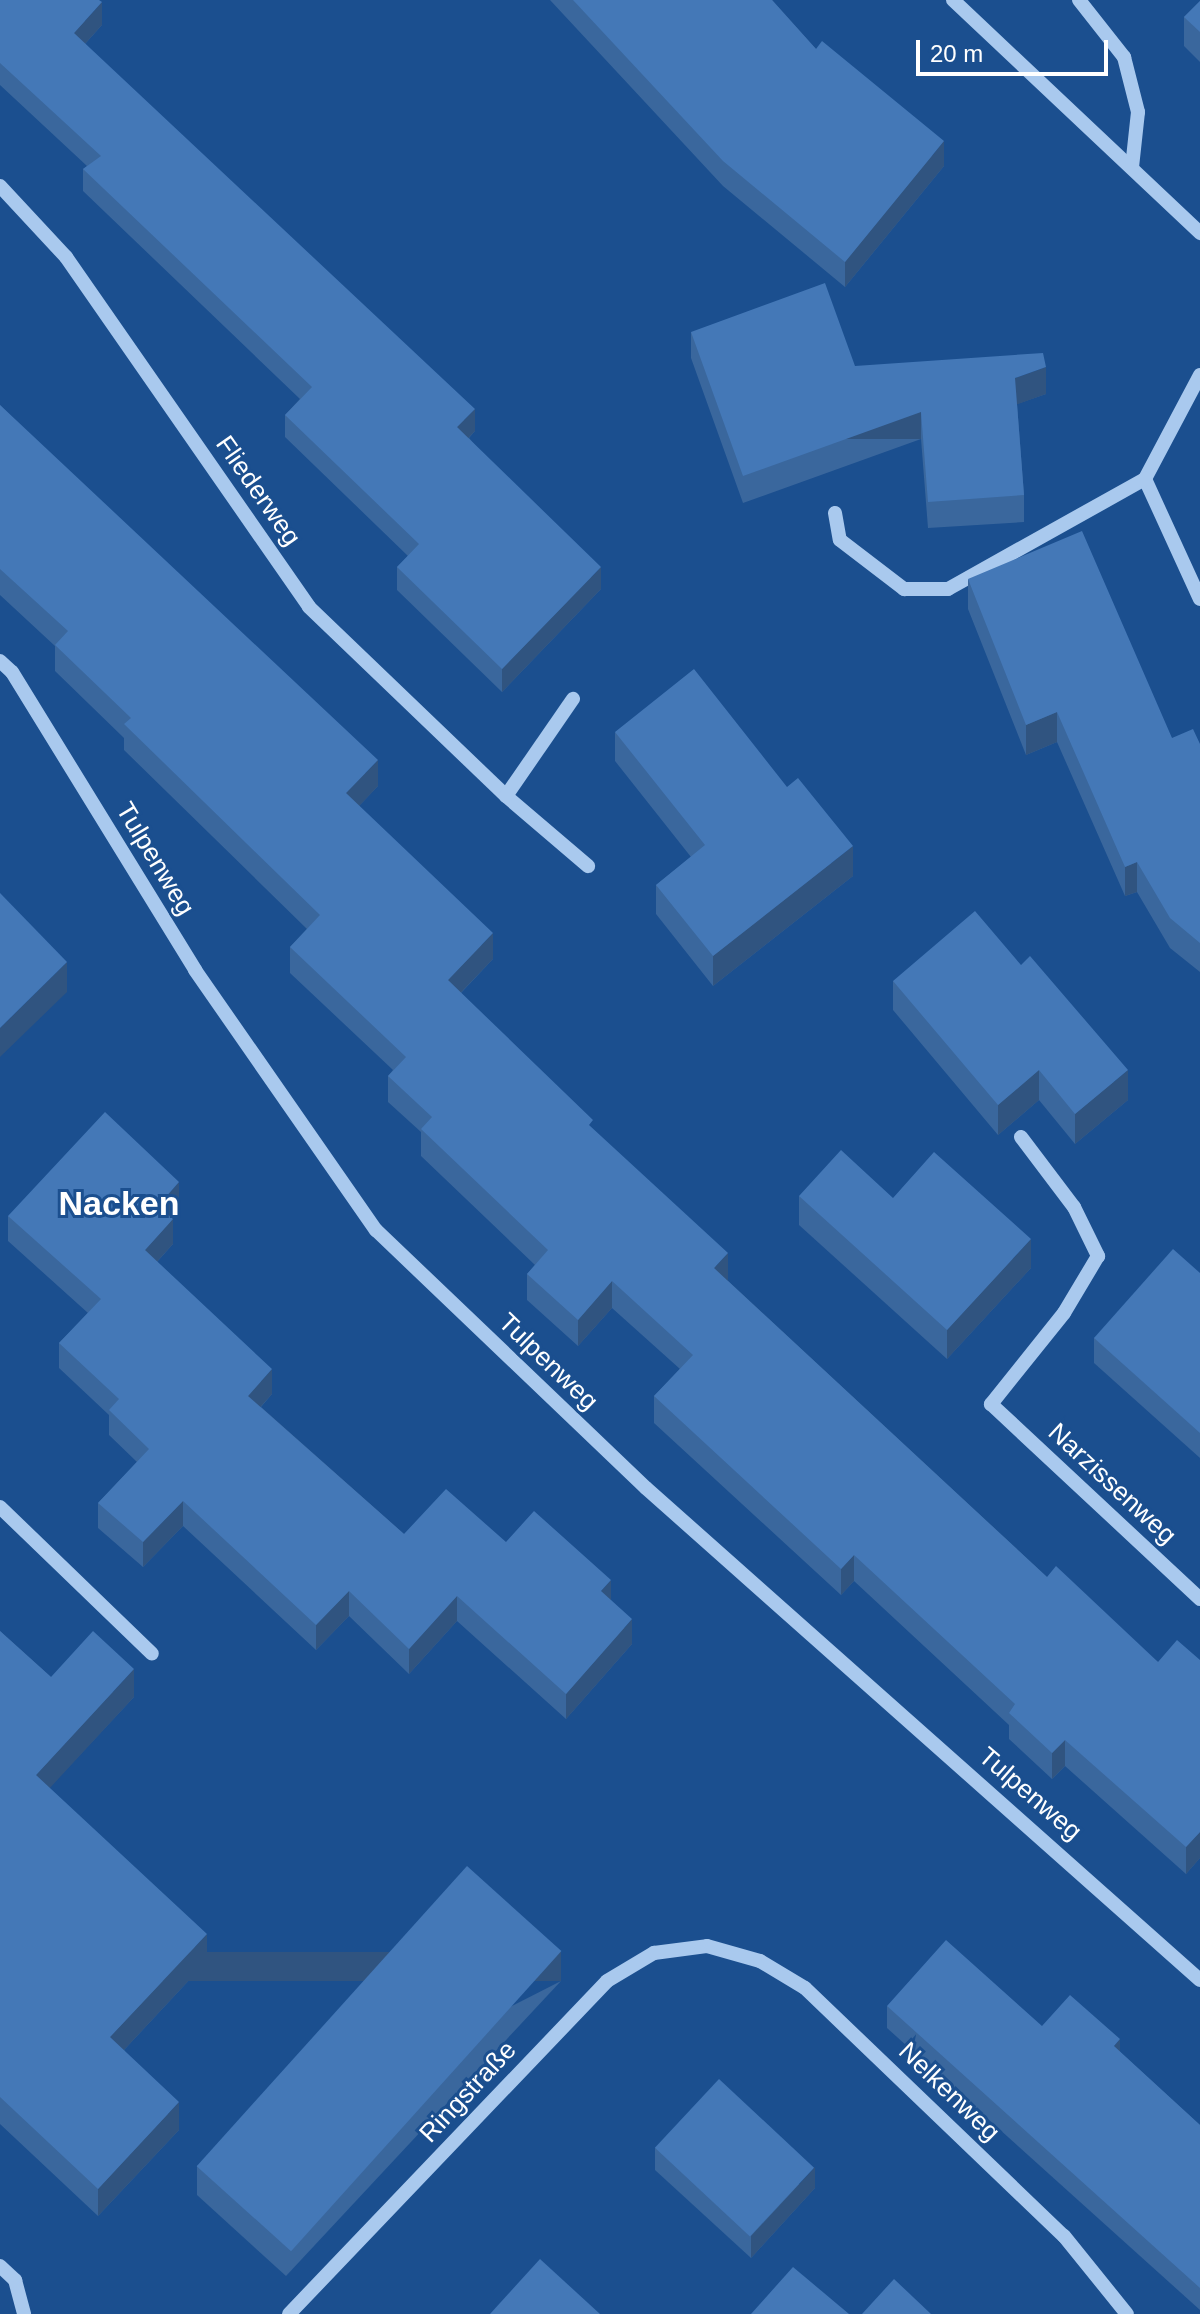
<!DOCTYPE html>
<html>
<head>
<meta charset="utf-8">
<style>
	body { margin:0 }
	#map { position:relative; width:1200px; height:2314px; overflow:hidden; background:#1b4f8f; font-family:Arial,sans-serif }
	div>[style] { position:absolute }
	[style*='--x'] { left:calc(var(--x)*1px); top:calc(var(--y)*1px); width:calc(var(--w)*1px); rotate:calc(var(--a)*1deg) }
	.minor>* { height:14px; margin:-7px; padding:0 7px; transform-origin:7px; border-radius:7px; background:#a9c9ee }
	.wall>* { inset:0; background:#3a679d }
	.shaded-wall>* { inset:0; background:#305480; transform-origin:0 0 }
	.building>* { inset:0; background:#4478b7; transform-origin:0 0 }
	span { translate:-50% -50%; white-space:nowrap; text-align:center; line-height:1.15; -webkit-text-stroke:6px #1b4f8f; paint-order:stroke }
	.street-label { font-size:26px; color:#fff }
	.district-label { font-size:34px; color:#fff; font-weight:700 }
	.scale { position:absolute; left:916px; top:40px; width:192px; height:36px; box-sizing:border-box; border:4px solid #fff; border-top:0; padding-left:10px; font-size:24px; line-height:28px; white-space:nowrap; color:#fff; -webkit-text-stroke:6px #1b4f8f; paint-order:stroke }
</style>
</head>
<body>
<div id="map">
	<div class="minor">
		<div style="--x:953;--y:0;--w:340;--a:43.3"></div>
		<div style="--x:1079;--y:0;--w:73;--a:51.7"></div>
		<div style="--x:1124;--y:57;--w:57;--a:75.7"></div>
		<div style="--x:1138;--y:112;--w:55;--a:96.2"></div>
		<div style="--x:0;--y:186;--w:97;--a:47.1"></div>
		<div style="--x:66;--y:257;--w:426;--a:55.2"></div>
		<div style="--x:309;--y:607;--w:273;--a:43.8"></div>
		<div style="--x:506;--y:796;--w:108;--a:40.5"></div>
		<div style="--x:1200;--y:375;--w:118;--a:117.9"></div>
		<div style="--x:1145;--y:479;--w:132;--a:65.4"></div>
		<div style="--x:835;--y:513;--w:27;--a:80"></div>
		<div style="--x:840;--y:540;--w:81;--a:37.4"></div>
		<div style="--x:904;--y:589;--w:44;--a:0"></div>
		<div style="--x:948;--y:589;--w:226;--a:-29.2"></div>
		<div style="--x:0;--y:661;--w:16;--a:43"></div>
		<div style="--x:12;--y:672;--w:350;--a:58.4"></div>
		<div style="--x:195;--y:970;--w:317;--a:55.2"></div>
		<div style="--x:376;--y:1230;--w:373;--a:43.7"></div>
		<div style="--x:646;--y:1488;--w:741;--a:41.61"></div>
		<div style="--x:506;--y:796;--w:118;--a:-55.4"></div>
		<div style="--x:1021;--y:1137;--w:88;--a:52.9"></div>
		<div style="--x:1074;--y:1207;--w:55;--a:63.9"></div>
		<div style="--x:1098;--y:1256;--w:66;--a:120.8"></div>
		<div style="--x:1064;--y:1313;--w:117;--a:128.7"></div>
		<div style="--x:991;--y:1404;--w:286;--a:43"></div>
		<div style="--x:0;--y:1507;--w:211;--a:44"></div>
		<div style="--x:0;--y:2266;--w:21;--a:43"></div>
		<div style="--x:15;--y:2280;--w:35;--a:75"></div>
		<div style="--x:289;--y:2314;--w:460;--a:-46.3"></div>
		<div style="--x:607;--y:1981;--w:55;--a:-30.8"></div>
		<div style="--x:654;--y:1953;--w:53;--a:-7.5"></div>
		<div style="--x:707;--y:1946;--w:55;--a:15.8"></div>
		<div style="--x:760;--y:1961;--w:52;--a:31"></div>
		<div style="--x:805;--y:1988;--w:359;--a:43.8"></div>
		<div style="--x:1064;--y:2236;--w:100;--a:51.1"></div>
	</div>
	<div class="wall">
		<div style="clip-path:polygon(0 0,102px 25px,85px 44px,475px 431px,469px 438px,601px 589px,502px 692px,397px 590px,397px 567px,408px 556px,285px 437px,285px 415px,300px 399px,83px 191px,83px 169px,87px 166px,0 85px)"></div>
		<div style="clip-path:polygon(550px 0,772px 0,816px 49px,944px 166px,845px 287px,723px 186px)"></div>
		<div style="clip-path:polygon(1200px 1px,1200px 62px,1184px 46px,1184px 17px)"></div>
		<div style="clip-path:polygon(691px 332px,855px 366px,1046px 394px,1017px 404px,1024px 495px,1024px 522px,928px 528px,921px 439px,743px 503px,691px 358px)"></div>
		<div style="clip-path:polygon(0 405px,378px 786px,359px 806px,493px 959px,461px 993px,593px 1130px,728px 1280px,727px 1280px,1047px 1577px,1158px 1662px,1200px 1660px,1200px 1858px,1186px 1874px,1065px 1766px,1052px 1779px,1009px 1739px,1009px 1725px,854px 1581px,841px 1595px,654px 1423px,654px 1396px,680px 1369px,612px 1308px,578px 1346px,527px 1300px,527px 1274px,535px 1265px,421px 1156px,421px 1132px,388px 1102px,388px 1076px,393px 1070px,290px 973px,290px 947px,307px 929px,124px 750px,124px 738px,55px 671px,55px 646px,0 595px)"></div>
		<div style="clip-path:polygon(968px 579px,1172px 738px,1200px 744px,1200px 972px,1170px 948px,1137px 892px,1125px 896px,1057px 742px,1026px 755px,968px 609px)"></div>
		<div style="clip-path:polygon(615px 732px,853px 876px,713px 986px,656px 914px,656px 885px,691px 857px,615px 761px)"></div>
		<div style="clip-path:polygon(1021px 965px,1128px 1100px,1075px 1144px,1039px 1100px,998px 1135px,893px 1010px,893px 981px)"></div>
		<div style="clip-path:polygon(799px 1196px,893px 1198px,1031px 1268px,947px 1359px,799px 1225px)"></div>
		<div style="clip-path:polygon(179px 1207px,170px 1217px,173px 1244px,157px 1262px,272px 1394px,261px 1407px,404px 1534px,506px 1542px,611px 1600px,632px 1644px,566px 1719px,457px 1621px,409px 1674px,349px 1616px,316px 1650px,183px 1526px,143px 1567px,98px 1528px,98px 1503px,137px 1462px,109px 1435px,109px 1415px,59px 1368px,59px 1343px,88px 1313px,8px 1241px,8px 1216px)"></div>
		<div style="clip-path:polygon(1200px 1273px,1200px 1458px,1094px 1363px,1094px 1338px)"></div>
		<div style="clip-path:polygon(0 1631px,51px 1677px,134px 1697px,49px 1788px,207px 1961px,124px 2050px,179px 2130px,98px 2216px,0 2124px)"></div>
		<div style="clip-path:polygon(561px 1981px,286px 2276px,197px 2195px,197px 2166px)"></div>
		<div style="clip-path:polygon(887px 2006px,1120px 2052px,1200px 2125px,1200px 2310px,887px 2028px)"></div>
		<div style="clip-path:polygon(655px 2148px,815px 2188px,751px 2258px,655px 2170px)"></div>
	</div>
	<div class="shaded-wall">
		<div style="clip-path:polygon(102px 2px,102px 25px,74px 56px,74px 33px)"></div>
		<div style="clip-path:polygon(944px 141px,944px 166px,845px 287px,845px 262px)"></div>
		<div style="clip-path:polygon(1046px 367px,1046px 394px,1015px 405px,1015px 378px)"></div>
		<div style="clip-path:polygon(475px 409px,475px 431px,457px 450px,457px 427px)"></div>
		<div style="left:921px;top:412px;width:27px;height:189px;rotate:90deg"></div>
		<div style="clip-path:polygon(601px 567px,601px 589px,502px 692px,502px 669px)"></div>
		<div style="clip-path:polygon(1057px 712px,1057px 742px,1026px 755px,1026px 725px)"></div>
		<div style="clip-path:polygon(378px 760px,378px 786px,346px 820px,346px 793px)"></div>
		<div style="clip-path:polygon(853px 846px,853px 876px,713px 986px,713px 956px)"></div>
		<div style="clip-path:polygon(1137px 862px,1137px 892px,1125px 896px,1125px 867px)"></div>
		<div style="clip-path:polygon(493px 933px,493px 959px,448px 1006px,448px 980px)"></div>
		<div style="clip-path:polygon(67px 962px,67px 992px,0 1057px,0 1028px)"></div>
		<div style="clip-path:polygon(1039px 1070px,1039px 1100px,998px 1135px,998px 1105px)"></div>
		<div style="clip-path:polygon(1128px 1070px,1128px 1100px,1075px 1144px,1075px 1114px)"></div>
		<div style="clip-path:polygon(179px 1182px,179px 1207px,158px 1231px,158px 1206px)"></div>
		<div style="clip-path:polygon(173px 1219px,173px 1244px,145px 1275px,145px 1250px)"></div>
		<div style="clip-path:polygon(1031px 1239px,1031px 1268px,947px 1359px,947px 1330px)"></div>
		<div style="clip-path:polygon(728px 1253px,728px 1280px,714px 1295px,714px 1268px)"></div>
		<div style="clip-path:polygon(612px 1281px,612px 1308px,578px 1346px,578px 1320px)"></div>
		<div style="clip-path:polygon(272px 1369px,272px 1394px,248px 1421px,248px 1396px)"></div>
		<div style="clip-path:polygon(183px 1501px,183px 1526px,143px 1567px,143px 1542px)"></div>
		<div style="clip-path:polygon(854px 1555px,854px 1581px,841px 1595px,841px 1569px)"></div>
		<div style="clip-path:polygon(611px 1580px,611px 1605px,601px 1591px)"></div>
		<div style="clip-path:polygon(349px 1591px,349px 1616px,316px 1650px,316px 1625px)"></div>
		<div style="clip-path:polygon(457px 1596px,457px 1621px,409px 1674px,409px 1649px)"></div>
		<div style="clip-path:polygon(632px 1619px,632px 1644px,566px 1719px,566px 1694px)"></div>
		<div style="clip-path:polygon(134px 1669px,134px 1697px,36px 1803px,36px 1775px)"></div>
		<div style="clip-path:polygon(1065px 1740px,1065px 1766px,1052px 1779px,1052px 1753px)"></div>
		<div style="clip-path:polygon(1200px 1832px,1200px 1858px,1186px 1874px,1186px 1847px)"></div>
		<div style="clip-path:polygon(207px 1934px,207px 1961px,110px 2065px,110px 2037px)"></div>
		<div style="left:561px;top:1952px;width:29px;height:403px;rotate:90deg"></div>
		<div style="clip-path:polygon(1120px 2039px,1120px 2061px,1114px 2046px)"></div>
		<div style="clip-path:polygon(179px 2102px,179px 2130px,98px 2216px,98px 2189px)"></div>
		<div style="clip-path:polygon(815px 2167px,815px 2188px,751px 2258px,751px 2236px)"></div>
	</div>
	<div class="building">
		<div style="clip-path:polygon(0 0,99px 0,102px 2px,74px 33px,475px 409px,457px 427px,601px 567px,502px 669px,397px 567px,419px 544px,285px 415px,312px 387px,83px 169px,101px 156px,0 63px)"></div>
		<div style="clip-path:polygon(573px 0,772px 0,816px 49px,822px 41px,944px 141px,845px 262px,723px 161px)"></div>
		<div style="clip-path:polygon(1200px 1px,1200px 32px,1184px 17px)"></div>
		<div style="clip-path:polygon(825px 283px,855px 366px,1043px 353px,1046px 367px,1015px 378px,1024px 495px,928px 502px,921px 412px,743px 476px,691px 332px)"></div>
		<div style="clip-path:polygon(0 405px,378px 760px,346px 793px,493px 933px,448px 980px,593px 1120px,589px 1125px,728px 1253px,714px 1268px,1047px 1577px,1056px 1566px,1158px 1662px,1177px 1640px,1200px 1660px,1200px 1832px,1186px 1847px,1065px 1740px,1052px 1753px,1009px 1713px,1015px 1704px,854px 1555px,841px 1569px,654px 1396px,693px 1355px,612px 1281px,578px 1320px,527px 1274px,548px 1250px,421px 1129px,432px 1117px,388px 1076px,406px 1057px,290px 947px,320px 915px,124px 724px,131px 718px,55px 645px,68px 631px,0 569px)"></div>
		<div style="clip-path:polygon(1082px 531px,1172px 738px,1193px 729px,1200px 744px,1200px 943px,1170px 918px,1137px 862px,1125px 867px,1057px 712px,1026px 725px,968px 579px)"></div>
		<div style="clip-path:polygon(694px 669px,787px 787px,798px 778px,853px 846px,713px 956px,656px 885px,705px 845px,615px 732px)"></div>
		<div style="clip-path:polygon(0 893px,67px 962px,0 1028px)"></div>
		<div style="clip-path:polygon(975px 911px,1021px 965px,1030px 956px,1128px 1070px,1075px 1114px,1039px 1070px,998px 1105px,893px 981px)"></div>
		<div style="clip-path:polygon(105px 1112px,179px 1182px,158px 1206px,173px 1219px,145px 1250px,272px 1369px,248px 1396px,404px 1534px,446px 1489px,506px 1542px,534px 1511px,611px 1580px,601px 1591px,632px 1619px,566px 1694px,457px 1596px,409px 1649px,349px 1591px,316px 1625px,183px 1501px,143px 1542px,98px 1503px,149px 1449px,109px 1410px,119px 1399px,59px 1343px,101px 1299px,8px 1216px)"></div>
		<div style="clip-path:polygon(841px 1150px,893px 1198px,934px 1152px,1031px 1239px,947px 1330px,799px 1196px)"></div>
		<div style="clip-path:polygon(1173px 1249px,1200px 1273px,1200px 1433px,1094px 1338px)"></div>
		<div style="clip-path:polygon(0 1631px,51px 1677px,93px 1631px,134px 1669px,36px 1775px,207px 1934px,110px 2037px,179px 2102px,98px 2189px,0 2097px)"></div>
		<div style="left:467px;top:1866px;width:127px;height:404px;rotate:42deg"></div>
		<div style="clip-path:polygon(946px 1940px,1042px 2026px,1070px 1995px,1120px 2039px,1114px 2046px,1200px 2125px,1200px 2288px,887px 2006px)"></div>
		<div style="left:719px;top:2079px;width:130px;height:94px;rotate:43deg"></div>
		<div style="clip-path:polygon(540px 2259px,600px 2314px,490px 2314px)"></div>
		<div style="clip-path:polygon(793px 2267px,849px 2314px,751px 2314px)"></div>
		<div style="clip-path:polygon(894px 2279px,931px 2314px,862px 2314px)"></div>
	</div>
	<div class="street-label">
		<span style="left:258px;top:491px;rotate:55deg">Fliederweg</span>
		<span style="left:155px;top:859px;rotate:59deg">Tulpenweg</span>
		<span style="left:548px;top:1362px;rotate:44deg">Tulpenweg</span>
		<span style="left:1112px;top:1484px;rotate:43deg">Narzissenweg</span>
		<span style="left:1030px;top:1794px;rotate:41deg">Tulpenweg</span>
		<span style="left:468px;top:2092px;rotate:-47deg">Ringstraße</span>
		<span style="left:949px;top:2092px;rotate:44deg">Nelkenweg</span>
	</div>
	<div class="district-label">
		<span style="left:119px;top:1204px">Nacken</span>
	</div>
	<div class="scale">20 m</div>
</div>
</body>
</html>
